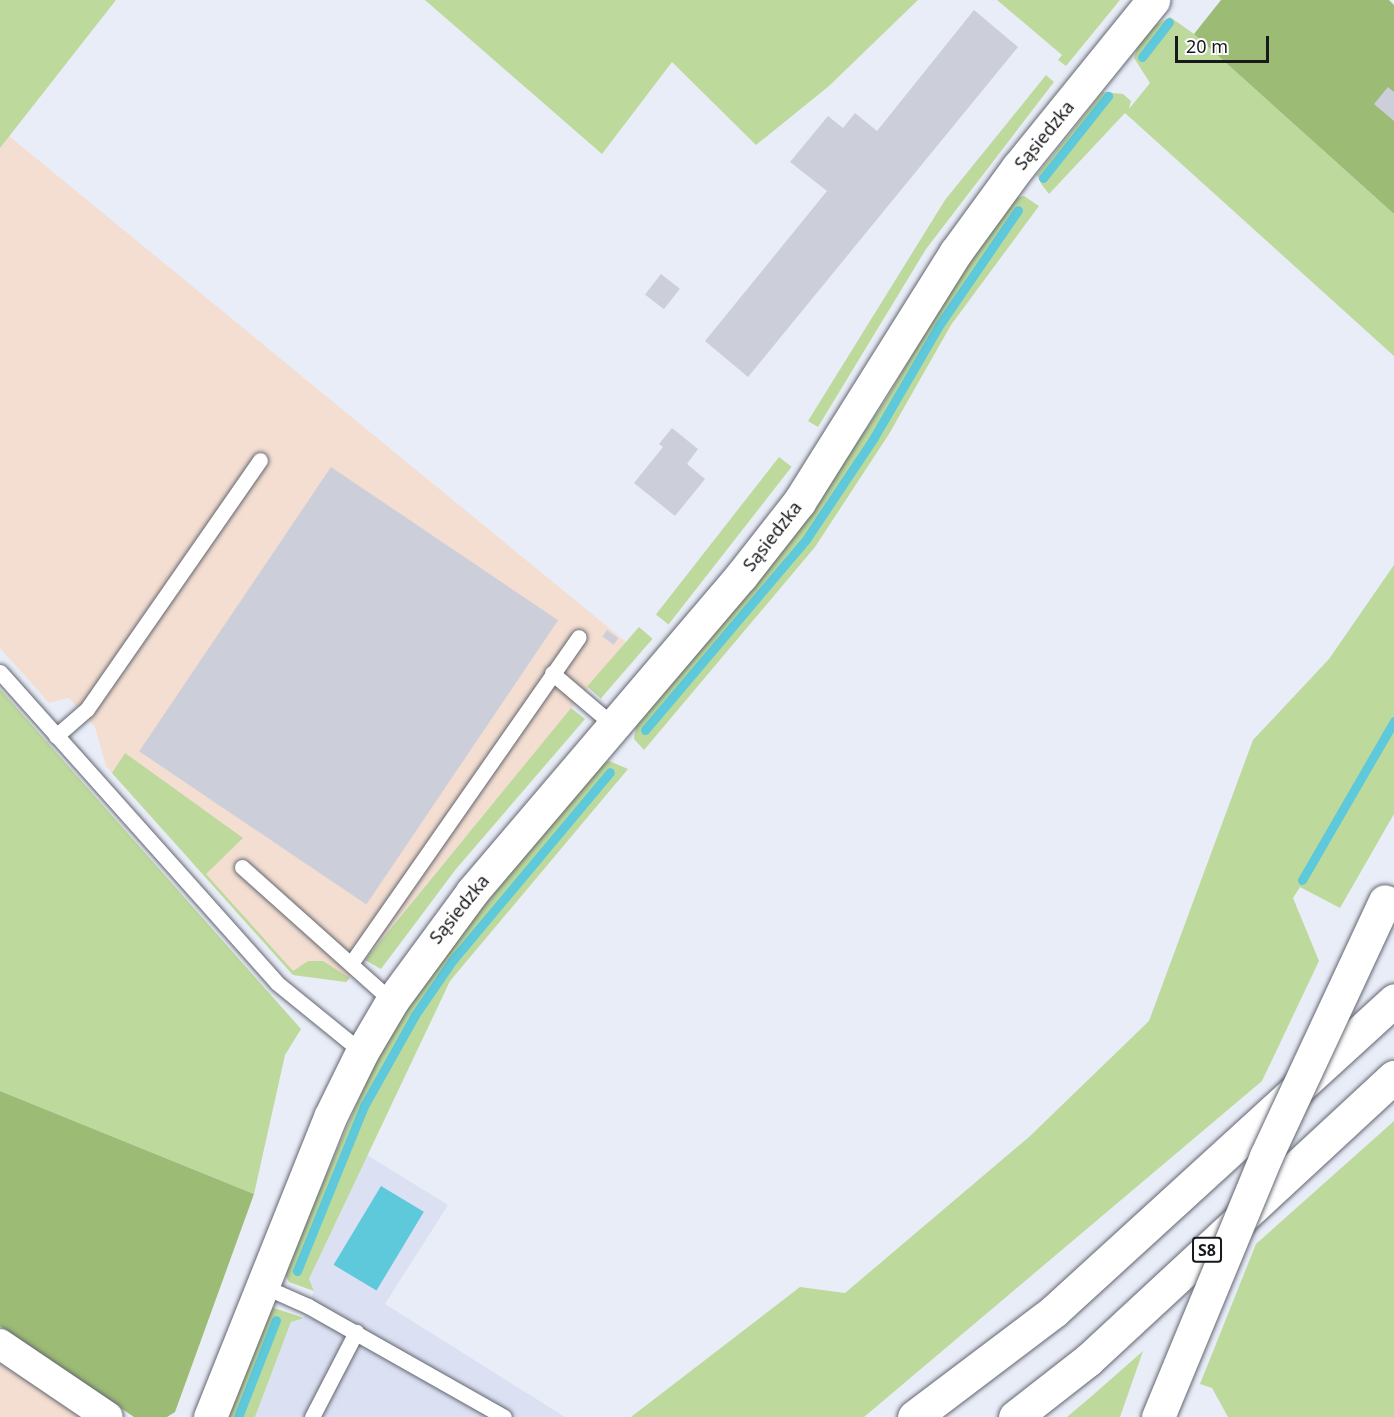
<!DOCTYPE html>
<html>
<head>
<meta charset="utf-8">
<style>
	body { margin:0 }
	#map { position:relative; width:1394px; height:1417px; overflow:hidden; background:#e9edf8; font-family:"Noto Sans",sans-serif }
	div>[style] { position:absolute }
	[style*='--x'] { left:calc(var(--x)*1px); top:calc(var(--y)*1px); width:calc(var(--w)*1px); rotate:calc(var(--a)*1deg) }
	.commercial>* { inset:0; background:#f4ded1 }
	.built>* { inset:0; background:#dbe1f3 }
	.green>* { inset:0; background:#bdd99c; transform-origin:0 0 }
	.forest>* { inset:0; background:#9cbb74 }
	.water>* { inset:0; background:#5dc9da; transform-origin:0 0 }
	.stream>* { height:9px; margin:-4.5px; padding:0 4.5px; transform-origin:4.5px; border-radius:4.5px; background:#5dc9da }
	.building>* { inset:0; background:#cccfda; transform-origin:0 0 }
	.roads { filter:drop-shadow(0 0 2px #636670) drop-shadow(0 0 2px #636670) }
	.lane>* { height:15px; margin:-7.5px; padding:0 7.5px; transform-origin:7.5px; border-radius:7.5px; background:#fff }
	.street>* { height:30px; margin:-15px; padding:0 15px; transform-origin:15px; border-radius:15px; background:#fff }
	.secondary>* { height:33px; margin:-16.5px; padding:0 16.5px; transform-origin:16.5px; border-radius:16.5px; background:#fff }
	.highway>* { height:33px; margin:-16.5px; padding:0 16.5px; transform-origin:16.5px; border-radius:16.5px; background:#fff }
	.bridges { filter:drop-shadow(0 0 2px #636670) drop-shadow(0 0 2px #636670) }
	.highway-bridge>* { height:33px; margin:-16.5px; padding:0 16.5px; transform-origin:16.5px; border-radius:16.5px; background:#fff }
	span { translate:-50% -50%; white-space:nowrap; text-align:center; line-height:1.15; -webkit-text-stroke:6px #fff; paint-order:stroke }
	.shield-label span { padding:2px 4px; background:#fff; border:2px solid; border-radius:4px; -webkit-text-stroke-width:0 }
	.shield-label { font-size:16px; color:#17191c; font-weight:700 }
	.street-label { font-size:18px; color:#17191c }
	.scale { position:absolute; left:1175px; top:36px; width:94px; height:27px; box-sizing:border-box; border:3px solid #17191c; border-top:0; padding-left:8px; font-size:18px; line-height:21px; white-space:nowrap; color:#17191c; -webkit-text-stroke:4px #fff; paint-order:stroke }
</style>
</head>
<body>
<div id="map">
	<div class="commercial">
		<div style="clip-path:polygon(9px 136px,626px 642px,346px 982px,293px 975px,106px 766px,95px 727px,83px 713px,69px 698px,49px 703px,0 648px,0 148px)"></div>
		<div style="clip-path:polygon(0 1361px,81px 1417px,0 1417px)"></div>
	</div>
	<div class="built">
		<div style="clip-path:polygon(367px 1155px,448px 1205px,385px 1304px,565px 1417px,255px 1417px,291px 1322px,304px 1318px,314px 1291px,309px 1279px)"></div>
	</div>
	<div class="green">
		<div style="clip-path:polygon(0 0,116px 0,0 148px)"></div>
		<div style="clip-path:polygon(425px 0,918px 0,829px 86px,756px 145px,672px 62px,602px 154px)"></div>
		<div style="clip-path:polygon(997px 0,1120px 0,1066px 66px,1058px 60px,1062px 55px)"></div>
		<div style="clip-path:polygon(1170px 17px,1194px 34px,1394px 214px,1394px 356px,1125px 113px,1049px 194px,1042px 185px,1037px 175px,1103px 92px,1123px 94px,1131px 101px,1129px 109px,1150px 83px,1134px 58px,1137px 48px,1151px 28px)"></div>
		<div style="clip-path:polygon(1046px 75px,1054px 82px,926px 249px,818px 427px,808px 421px,945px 200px)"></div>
		<div style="clip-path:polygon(1024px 196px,1039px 206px,951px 325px,889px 434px,815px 547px,644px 750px,634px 739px,637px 720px,797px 532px,885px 401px,955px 283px,1015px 198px)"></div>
		<div style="left:779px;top:457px;width:16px;height:200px;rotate:38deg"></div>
		<div style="clip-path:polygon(1394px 565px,1394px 814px,1340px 908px,1300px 887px,1293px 898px,1319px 961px,1262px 1081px,864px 1417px,631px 1417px,800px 1287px,845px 1293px,1029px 1137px,1149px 1021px,1253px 740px,1329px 659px)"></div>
		<div style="left:639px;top:627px;width:18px;height:79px;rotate:41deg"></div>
		<div style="clip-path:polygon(0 689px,301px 1029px,285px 1055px,254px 1194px,0 1091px)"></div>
		<div style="clip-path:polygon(571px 708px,585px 719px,456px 869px,381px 969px,365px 960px)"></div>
		<div style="clip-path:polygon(125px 753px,243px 838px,206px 874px,293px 971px,308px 961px,323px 961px,350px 978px,346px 982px,293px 975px,112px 773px)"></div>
		<div style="clip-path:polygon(609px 761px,628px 769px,450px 981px,309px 1279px,314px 1291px,289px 1282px,284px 1273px,372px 1069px,425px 980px,471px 917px,600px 765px)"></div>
		<div style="clip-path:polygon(1394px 1121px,1394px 1417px,1228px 1417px,1212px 1388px,1200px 1384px,1256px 1244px)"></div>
		<div style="clip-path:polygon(274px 1308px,304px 1318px,291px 1322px,255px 1417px,228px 1417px,268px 1313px)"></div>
		<div style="clip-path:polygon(1143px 1351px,1120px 1417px,1067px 1417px,1093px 1395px)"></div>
	</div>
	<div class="forest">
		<div style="clip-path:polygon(1221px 0,1389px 0,1394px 5px,1394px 214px,1194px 34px)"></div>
		<div style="clip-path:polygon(0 1091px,254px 1194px,175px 1412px,167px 1417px,134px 1417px,0 1326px)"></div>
	</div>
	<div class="water">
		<div style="left:381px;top:1186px;width:50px;height:92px;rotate:31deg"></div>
	</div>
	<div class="stream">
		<div style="--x:1142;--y:57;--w:44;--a:-52.4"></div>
		<div style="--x:1043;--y:178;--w:105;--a:-51.6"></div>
		<div style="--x:645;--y:730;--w:251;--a:-49.8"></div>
		<div style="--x:807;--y:538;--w:119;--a:-56.3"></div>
		<div style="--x:873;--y:439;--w:133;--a:-59.8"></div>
		<div style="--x:940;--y:324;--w:138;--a:-55.6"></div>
		<div style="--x:1302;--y:880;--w:184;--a:-59.9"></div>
		<div style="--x:297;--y:1271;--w:178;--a:-67.9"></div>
		<div style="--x:364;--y:1106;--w:104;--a:-60.7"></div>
		<div style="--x:415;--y:1015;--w:65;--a:-55.6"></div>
		<div style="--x:452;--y:961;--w:246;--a:-50.1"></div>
		<div style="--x:238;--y:1417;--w:104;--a:-68.6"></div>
	</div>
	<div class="building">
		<div style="clip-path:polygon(974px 10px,1018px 47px,748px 377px,705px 341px,827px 191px,790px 162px,828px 116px,843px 128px,855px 113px,877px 131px)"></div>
		<div style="clip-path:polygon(1388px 87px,1394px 92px,1394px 121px,1374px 104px)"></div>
		<div style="left:661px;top:274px;width:24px;height:26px;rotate:38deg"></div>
		<div style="clip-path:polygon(672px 428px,698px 449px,687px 464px,705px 479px,675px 516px,634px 483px,663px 447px,659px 444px)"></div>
		<div style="left:331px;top:467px;width:274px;height:343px;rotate:34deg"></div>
		<div style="left:607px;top:630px;width:14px;height:8px;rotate:36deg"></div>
	</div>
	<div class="roads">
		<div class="lane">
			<div style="--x:0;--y:672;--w:416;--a:48.3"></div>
			<div style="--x:277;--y:983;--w:109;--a:39.1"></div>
			<div style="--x:552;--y:673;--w:80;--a:40.4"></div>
			<div style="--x:56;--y:736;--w:41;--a:-41.1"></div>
			<div style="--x:87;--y:709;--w:303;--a:-55.2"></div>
			<div style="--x:242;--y:867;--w:201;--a:41.8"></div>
			<div style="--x:352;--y:962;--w:396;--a:-55.1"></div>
			<div style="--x:263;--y:1286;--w:49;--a:24"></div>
			<div style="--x:308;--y:1306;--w:225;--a:29.5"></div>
			<div style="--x:312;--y:1417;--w:96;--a:-62.6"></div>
		</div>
		<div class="street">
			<div style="--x:0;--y:1344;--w:130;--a:34.1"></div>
		</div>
		<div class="secondary">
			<div style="--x:210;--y:1417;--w:323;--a:-68.2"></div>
			<div style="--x:330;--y:1117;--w:72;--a:-63.8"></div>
			<div style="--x:362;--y:1052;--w:59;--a:-59.5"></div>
			<div style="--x:392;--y:1001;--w:135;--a:-53.7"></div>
			<div style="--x:472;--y:892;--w:415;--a:-49.6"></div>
			<div style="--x:741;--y:576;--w:94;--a:-51.9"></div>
			<div style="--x:799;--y:502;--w:295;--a:-57.9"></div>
			<div style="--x:956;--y:252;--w:105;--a:-53.9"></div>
			<div style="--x:1018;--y:167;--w:215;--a:-51"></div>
		</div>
		<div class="highway">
			<div style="--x:914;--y:1417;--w:176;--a:-37.1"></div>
			<div style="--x:1054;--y:1311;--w:461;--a:-42.4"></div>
			<div style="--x:1015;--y:1417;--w:93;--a:-38"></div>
			<div style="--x:1088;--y:1360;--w:417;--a:-42.8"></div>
		</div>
	</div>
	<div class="bridges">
		<div class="highway-bridge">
			<div style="--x:1158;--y:1417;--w:282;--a:-67.5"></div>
			<div style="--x:1266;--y:1156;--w:281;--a:-65"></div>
		</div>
	</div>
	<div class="shield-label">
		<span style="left:1207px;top:1250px">S8</span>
	</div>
	<div class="street-label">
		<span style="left:1044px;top:135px;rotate:-51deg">Sąsiedzka</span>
		<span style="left:772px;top:536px;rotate:-52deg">Sąsiedzka</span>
		<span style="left:459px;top:909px;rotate:-51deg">Sąsiedzka</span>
	</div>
	<div class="scale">20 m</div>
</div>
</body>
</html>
